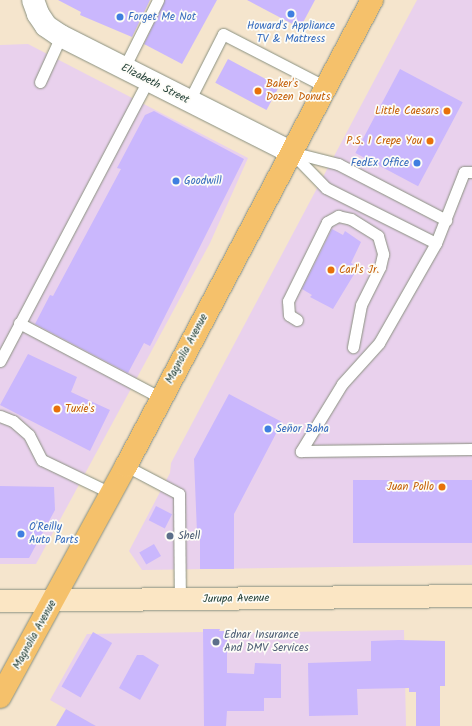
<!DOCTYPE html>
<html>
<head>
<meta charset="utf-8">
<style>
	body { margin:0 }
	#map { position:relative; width:472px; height:726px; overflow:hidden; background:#f5e5cd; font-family:Kalam,sans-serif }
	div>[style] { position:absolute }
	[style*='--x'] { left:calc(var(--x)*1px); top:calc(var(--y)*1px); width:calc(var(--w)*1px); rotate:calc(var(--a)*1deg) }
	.built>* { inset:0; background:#e9d1ed }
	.building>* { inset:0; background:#cab7fd; transform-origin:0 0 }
	.roads { filter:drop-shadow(0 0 1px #8a9180) drop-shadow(0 0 1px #8a9180) }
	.lane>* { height:11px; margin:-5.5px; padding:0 5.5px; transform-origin:5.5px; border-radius:5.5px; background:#fff }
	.street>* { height:22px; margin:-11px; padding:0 11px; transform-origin:11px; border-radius:11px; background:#fff }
	.secondary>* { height:22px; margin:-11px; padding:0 11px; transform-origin:11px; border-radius:11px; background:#fbe6c4 }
	.primary>* { height:22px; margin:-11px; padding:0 11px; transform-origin:11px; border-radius:11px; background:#f5c16b }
	.dots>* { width:11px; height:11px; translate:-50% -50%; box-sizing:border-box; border:2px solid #fdfcf7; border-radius:50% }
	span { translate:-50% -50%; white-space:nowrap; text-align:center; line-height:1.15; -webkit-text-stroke:3.5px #fdfcf7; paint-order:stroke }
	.shop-label { font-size:11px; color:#366cbe }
	.left { translate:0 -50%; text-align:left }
	.right { translate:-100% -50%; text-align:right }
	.street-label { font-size:11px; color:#1f3d34 }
	.food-label { font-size:11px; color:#c56008 }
	.service-label { font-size:11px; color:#4e5e75 }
</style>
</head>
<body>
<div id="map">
	<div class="built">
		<div style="clip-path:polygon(417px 0,472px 0,472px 565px,142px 570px,129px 551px,170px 473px,171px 463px)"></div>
		<div style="clip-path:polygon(28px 44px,248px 158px,210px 243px,36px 564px,0 564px,0 45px)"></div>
		<div style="clip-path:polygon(203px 629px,220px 629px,219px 631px,228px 633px,404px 630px,406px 726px,96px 726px,50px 700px,87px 634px,203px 632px)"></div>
	</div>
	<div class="building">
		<div style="clip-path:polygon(58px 0,150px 0,132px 37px,80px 15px,81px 12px)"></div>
		<div style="clip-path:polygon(165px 0,217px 0,182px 64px,144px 44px)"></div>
		<div style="clip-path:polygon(247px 0,315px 0,300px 28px)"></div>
		<div style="left:228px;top:59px;width:58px;height:27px;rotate:28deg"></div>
		<div style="left:400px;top:69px;width:71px;height:95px;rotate:28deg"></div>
		<div style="clip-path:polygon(154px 111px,244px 159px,150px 346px,144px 343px,128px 373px,35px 324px,50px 295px,53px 296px,121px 169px,117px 168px,145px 115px)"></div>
		<div style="clip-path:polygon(332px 229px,343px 235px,345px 231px,361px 242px,351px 263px,353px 264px,351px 268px,356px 271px,333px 309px,310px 297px,312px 295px,302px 289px)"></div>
		<div style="clip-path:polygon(28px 354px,77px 377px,71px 392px,110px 410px,90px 451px,0 405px)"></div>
		<div style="clip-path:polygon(229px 394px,282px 422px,234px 514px,234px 569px,200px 569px,200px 533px,197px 533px,194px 459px)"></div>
		<div style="left:472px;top:480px;width:63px;height:119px;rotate:90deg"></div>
		<div style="clip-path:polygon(0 486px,54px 487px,55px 510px,29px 558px,0 558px)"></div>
		<div style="left:156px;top:506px;width:18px;height:16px;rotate:27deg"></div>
		<div style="left:154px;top:544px;width:14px;height:17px;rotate:60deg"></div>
		<div style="clip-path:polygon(203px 629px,220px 629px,219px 631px,227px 631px,227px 673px,254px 674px,255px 663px,281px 664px,281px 698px,264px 698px,264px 711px,227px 711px,226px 726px,204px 726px)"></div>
		<div style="left:93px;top:632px;width:22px;height:63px;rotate:30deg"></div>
		<div style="clip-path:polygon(399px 640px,445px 641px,445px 686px,440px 686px,440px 726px,416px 726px,416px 692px,409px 692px,409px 688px,357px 689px,358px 715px,309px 716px,308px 663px,371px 661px,371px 641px)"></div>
		<div style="clip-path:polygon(137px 655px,143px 655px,159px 665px,140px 700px,119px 688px)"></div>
		<div style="clip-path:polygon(66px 709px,96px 726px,56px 726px)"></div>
	</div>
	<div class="roads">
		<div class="lane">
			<div style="--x:124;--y:68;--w:76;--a:-63.4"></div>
			<div style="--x:40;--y:82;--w:51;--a:-65.5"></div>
			<div style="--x:189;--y:101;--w:75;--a:-63.1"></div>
			<div style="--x:223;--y:34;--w:116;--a:27.2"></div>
			<div style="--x:291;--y:152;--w:50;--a:45.8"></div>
			<div style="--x:326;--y:188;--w:123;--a:26.6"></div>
			<div style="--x:291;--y:152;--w:49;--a:14.3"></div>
			<div style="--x:338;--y:164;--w:122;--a:27.4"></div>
			<div style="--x:472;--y:172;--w:8;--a:180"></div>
			<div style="--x:464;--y:172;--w:76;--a:111.5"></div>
			<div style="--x:436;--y:243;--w:115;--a:119.7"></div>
			<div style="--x:379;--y:343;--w:55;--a:132.1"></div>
			<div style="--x:342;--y:384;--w:79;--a:121.5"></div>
			<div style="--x:301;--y:451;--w:171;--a:-0.7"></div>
			<div style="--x:297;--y:320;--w:9;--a:-148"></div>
			<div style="--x:289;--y:315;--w:14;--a:-94"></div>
			<div style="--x:288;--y:301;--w:88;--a:-63.7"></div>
			<div style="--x:327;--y:222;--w:13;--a:-29"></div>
			<div style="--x:338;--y:216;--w:13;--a:13"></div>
			<div style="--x:351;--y:219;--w:32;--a:32"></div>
			<div style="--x:378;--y:236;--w:19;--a:74"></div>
			<div style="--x:383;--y:254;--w:13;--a:103"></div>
			<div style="--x:380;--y:267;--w:42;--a:116.6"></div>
			<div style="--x:361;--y:305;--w:43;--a:100.8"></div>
			<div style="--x:19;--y:323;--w:161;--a:27.8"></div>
			<div style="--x:0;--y:361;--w:318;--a:-62.2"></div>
			<div style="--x:0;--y:416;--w:14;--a:21"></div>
			<div style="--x:13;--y:421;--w:21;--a:41"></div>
			<div style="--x:29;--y:435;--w:28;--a:63"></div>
			<div style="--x:42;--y:460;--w:76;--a:25.6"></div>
			<div style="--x:126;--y:466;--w:60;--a:27.8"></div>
			<div style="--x:179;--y:494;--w:105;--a:89.5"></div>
		</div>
		<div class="street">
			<div style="--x:33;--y:0;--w:15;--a:70"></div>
			<div style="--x:38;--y:14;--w:14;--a:56"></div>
			<div style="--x:46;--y:26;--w:18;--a:34"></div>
			<div style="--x:61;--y:36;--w:258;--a:26.8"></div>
		</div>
		<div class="secondary">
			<div style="--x:0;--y:601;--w:472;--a:-0.6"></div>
		</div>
		<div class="primary">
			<div style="--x:0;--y:697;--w:263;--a:-61.4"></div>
			<div style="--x:126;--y:466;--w:527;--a:-62.17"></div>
		</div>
	</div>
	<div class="dots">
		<div style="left:291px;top:14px;background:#3f7fe0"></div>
		<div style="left:120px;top:17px;background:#3f7fe0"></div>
		<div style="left:258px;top:91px;background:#e8710a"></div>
		<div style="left:447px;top:111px;background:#e8710a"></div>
		<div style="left:430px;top:141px;background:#e8710a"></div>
		<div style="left:417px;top:163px;background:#3f7fe0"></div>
		<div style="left:176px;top:181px;background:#3f7fe0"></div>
		<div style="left:331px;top:270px;background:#e8710a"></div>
		<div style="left:57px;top:409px;background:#e8710a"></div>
		<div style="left:268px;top:429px;background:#3f7fe0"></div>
		<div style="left:442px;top:487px;background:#e8710a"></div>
		<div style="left:21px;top:534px;background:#3f7fe0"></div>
		<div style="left:170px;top:536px;background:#5c6f8a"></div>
		<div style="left:216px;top:642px;background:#5c6f8a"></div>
	</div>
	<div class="shop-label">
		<span class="left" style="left:128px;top:17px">Forget Me Not</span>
		<span style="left:291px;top:33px">Howard's Appliance<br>TV &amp; Mattress</span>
		<span class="right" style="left:409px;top:163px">FedEx Office</span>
		<span class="left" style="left:184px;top:181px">Goodwill</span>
		<span class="left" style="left:276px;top:429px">Señor Baha</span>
		<span class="left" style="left:29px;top:534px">O'Reilly<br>Auto Parts</span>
	</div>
	<div class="street-label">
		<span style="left:155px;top:84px;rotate:27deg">Elizabeth Street</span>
		<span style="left:187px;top:349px;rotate:-62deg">Magnolia Avenue</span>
		<span style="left:236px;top:599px;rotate:-1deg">Jurupa Avenue</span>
		<span style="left:35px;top:635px;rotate:-61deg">Magnolia Avenue</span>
	</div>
	<div class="food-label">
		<span class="left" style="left:266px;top:91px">Baker's<br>Dozen Donuts</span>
		<span class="right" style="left:439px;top:111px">Little Caesars</span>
		<span class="right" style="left:422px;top:141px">P.S. I Crepe You</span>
		<span class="left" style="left:339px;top:270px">Carl's Jr.</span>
		<span class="left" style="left:65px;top:409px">Tuxie's</span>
		<span class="right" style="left:434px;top:487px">Juan Pollo</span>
	</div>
	<div class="service-label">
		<span class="left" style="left:178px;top:536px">Shell</span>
		<span class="left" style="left:224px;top:642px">Ednar Insurance<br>And DMV Services</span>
	</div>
</div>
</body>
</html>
